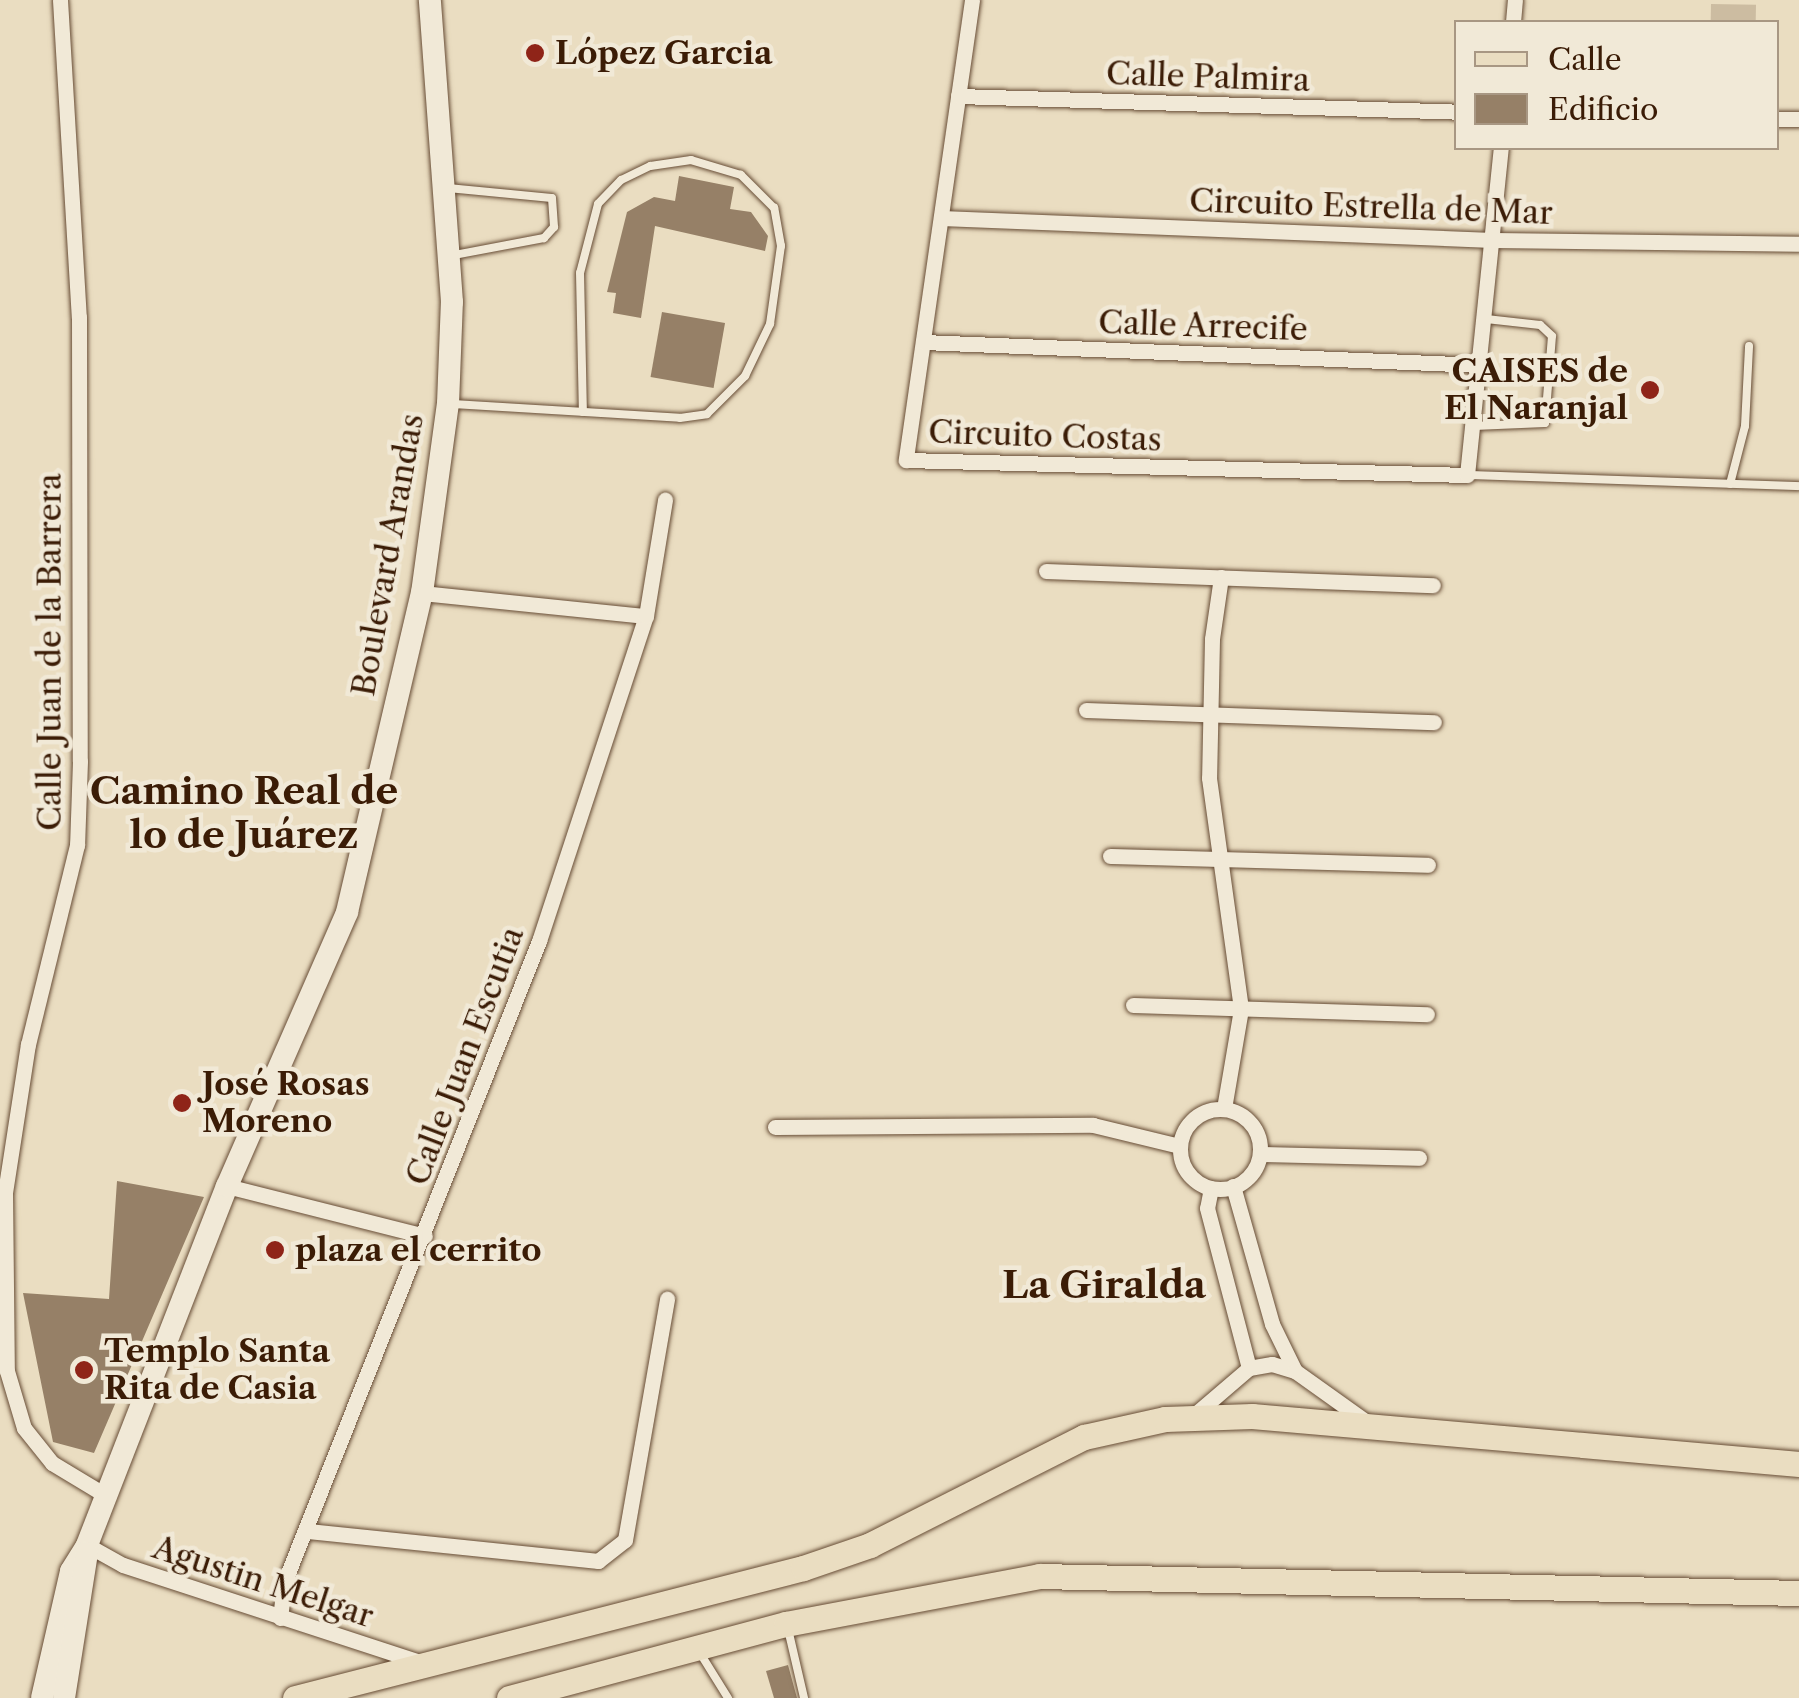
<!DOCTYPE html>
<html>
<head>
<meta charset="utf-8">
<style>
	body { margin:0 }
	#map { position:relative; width:1799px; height:1698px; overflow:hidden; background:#eaddc1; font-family:"Libre Caslon Text",serif }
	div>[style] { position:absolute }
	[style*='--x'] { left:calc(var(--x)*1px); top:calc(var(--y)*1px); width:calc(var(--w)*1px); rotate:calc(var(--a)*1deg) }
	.green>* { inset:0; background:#ccbca1; transform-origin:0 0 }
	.building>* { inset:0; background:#968067; transform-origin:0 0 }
	.roads { filter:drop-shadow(0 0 2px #674c35) drop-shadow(0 0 2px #674c35) }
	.service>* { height:8px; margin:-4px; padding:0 4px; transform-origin:4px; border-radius:4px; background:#f1e9d7 }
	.minor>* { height:15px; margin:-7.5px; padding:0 7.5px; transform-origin:7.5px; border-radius:7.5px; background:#f1e9d7 }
	.minor>.ring { margin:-7.5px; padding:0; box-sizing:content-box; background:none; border:15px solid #f1e9d7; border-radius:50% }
	.secondary>* { height:22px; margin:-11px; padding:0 11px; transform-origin:11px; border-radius:11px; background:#f1e9d7 }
	.primary>* { height:25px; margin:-12.5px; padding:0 12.5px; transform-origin:12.5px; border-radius:12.5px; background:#eaddc1 }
	.dots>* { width:28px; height:28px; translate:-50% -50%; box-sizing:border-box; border:5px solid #f1e9d7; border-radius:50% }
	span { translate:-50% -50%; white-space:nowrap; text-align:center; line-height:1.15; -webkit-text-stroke:9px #f1e9d7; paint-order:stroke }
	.poi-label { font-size:32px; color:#3b1c06; font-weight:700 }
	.left { translate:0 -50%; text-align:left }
	.right { translate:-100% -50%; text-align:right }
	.street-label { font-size:32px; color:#3b1c06 }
	.quarter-label { font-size:38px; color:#3b1c06; font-weight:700 }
	.legend { position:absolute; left:1454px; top:20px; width:325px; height:130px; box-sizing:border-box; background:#f1e9d7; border:2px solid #a89783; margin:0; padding:12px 18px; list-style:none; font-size:30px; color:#3b1c06 }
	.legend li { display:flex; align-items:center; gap:20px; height:50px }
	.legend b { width:50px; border:2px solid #a89783 }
</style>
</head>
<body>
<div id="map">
	<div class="green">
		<div style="left:1711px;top:4px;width:45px;height:18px;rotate:1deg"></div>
	</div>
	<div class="building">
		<div style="clip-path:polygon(679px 176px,734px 187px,730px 209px,751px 212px,768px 236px,765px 251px,655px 226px,641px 318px,613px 313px,616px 293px,607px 292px,627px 212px,654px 197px,675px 201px)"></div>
		<div style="left:662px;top:312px;width:64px;height:66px;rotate:10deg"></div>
		<div style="clip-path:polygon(117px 1181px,204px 1197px,94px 1453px,53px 1442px,23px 1293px,109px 1299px)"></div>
		<div style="clip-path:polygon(788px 1665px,797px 1698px,774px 1698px,766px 1671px)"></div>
	</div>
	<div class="roads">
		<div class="service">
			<div style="--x:448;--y:188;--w:104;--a:5.5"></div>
			<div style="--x:552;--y:198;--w:29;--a:86"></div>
			<div style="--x:554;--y:227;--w:15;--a:132"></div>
			<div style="--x:544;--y:238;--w:92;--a:169.3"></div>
			<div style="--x:453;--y:404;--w:227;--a:3.5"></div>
			<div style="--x:680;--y:418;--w:27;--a:-8"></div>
			<div style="--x:707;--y:414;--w:54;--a:-45"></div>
			<div style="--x:745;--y:376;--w:58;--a:-64.3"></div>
			<div style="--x:770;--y:324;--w:79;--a:-82"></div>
			<div style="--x:781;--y:246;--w:39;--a:-100"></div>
			<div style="--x:774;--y:208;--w:47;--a:-135"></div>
			<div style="--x:741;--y:175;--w:52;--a:-163.3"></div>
			<div style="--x:691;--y:160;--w:41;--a:171.7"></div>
			<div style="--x:650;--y:166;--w:32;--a:154"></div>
			<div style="--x:621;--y:180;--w:33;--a:134"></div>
			<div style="--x:598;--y:204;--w:71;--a:104.6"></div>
			<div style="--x:580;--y:273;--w:139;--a:88.8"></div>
			<div style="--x:1474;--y:426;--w:71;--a:-2.4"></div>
			<div style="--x:1545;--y:423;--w:87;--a:-85.4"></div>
			<div style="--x:1552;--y:336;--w:16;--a:-137"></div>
			<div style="--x:1540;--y:325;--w:54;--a:-173.7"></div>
			<div style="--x:1467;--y:475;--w:332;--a:1.9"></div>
			<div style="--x:1730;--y:484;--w:60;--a:-75.5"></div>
			<div style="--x:1745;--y:426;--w:80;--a:-87.1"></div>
			<div style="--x:788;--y:1629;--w:71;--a:76.9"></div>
			<div style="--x:700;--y:1653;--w:53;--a:58.1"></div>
		</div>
		<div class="minor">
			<div style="--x:60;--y:0;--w:318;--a:86.6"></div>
			<div style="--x:79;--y:317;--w:444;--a:89.9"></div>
			<div style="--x:80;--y:761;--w:84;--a:92"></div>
			<div style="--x:77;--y:845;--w:205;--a:103.8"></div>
			<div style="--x:28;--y:1044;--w:150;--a:98.8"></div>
			<div style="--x:5;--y:1192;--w:179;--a:89.4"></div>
			<div style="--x:7;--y:1371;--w:59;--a:73.4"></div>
			<div style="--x:24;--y:1428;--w:45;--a:51.3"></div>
			<div style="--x:52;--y:1463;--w:62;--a:31.1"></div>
			<div style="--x:972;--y:0;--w:465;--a:98.2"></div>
			<div style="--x:906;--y:460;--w:561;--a:1.53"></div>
			<div style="--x:1467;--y:475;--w:329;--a:-84.1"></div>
			<div style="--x:1513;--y:22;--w:22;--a:-85"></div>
			<div style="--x:958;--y:96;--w:498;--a:1.8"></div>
			<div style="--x:1776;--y:119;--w:23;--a:0"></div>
			<div style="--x:941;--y:218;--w:552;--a:2.28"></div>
			<div style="--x:1493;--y:240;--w:306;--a:0.7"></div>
			<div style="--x:923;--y:342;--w:559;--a:2.36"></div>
			<div style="--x:1046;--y:571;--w:387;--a:2.1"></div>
			<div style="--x:1221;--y:577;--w:63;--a:98.3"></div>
			<div style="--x:1212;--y:639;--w:139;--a:91.2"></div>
			<div style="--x:1209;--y:778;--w:233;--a:82.1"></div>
			<div style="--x:1241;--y:1009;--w:100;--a:99.7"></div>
			<div style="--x:422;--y:593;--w:225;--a:5.9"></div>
			<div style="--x:1086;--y:710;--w:348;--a:2"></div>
			<div style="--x:1110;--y:856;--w:318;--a:1.6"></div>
			<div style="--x:1133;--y:1005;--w:294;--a:1.8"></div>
			<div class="ring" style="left:1180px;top:1109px;width:65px;height:65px"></div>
			<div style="--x:775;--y:1127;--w:318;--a:-0.4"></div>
			<div style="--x:1093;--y:1125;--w:89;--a:13.6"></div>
			<div style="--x:1260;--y:1154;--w:159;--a:1.4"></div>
			<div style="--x:227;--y:1186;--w:204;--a:14.2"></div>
			<div style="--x:1233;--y:1186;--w:143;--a:74.2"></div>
			<div style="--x:1272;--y:1324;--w:52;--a:63.9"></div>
			<div style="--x:1211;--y:1188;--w:20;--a:101"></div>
			<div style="--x:1207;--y:1208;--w:165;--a:75.3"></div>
			<div style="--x:1193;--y:1416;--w:74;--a:-40.6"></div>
			<div style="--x:1249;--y:1368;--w:23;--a:-10"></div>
			<div style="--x:1272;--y:1364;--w:24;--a:17"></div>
			<div style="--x:1295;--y:1371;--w:90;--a:35.5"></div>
			<div style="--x:308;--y:1531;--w:292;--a:5.9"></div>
			<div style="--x:598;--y:1561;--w:34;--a:-38"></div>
			<div style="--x:625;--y:1540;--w:245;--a:-80.1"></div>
			<div style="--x:87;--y:1545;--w:41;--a:29.1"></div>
			<div style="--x:123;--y:1565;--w:315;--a:18.1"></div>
			<div style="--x:280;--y:1618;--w:35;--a:-83"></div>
			<div style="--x:284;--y:1583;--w:691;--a:-68.34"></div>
			<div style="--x:539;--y:941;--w:342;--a:-71.8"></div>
			<div style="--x:646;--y:616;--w:118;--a:-80.7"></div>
		</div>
		<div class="secondary">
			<div style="--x:42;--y:1698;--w:130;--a:-77.1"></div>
			<div style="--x:71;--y:1571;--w:31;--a:-58"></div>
			<div style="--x:87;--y:1545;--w:385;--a:-68.7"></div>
			<div style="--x:227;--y:1186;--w:299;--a:-66.3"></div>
			<div style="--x:347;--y:912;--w:328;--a:-76.8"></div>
			<div style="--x:422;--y:593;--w:191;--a:-82.2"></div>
			<div style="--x:448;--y:404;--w:102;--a:-87.8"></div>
			<div style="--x:452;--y:302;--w:303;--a:-94.2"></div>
			<div style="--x:64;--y:1698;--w:147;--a:-81"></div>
		</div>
		<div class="primary">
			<div style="--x:295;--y:1698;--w:524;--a:-14.35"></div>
			<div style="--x:803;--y:1568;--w:71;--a:-18.9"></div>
			<div style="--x:870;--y:1545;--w:240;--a:-26.8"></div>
			<div style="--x:1084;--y:1437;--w:83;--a:-12.5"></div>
			<div style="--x:1165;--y:1419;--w:87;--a:-2"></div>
			<div style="--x:1252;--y:1416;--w:549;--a:5.01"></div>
			<div style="--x:509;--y:1698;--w:287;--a:-15"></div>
			<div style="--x:786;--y:1624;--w:258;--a:-10.7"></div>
			<div style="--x:1039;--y:1576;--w:760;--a:1.28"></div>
		</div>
	</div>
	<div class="dots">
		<div style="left:535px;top:53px;background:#8f2418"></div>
		<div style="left:1650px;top:390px;background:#8f2418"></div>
		<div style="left:182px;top:1103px;background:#8f2418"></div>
		<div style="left:275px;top:1250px;background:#8f2418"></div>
		<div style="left:84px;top:1370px;background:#8f2418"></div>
	</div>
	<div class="poi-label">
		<span class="left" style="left:555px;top:53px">López Garcia</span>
		<span class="right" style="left:1628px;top:390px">CAISES de<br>El Naranjal</span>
		<span class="left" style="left:202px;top:1103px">José Rosas<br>Moreno</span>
		<span class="left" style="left:295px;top:1250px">plaza el cerrito</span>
		<span class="left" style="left:104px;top:1370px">Templo Santa<br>Rita de Casia</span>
	</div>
	<div class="street-label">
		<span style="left:1208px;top:77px;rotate:2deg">Calle Palmira</span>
		<span style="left:1371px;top:207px;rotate:2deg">Circuito Estrella de Mar</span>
		<span style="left:1203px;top:326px;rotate:2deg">Calle Arrecife</span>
		<span style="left:1045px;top:436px;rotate:2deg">Circuito Costas</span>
		<span style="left:388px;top:555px;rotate:-80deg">Boulevard Arandas</span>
		<span style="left:50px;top:652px;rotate:-90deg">Calle Juan de la Barrera</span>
		<span style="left:465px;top:1056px;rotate:-69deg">Calle Juan Escutia</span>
		<span style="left:263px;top:1582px;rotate:18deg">Agustin Melgar</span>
	</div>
	<div class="quarter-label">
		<span style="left:244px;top:813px">Camino Real de<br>lo de Juárez</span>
		<span style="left:1104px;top:1285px">La Giralda</span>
	</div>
	<ul class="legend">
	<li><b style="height:12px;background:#eaddc1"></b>Calle</li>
	<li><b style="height:28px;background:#968067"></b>Edificio</li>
	</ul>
</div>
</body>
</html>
